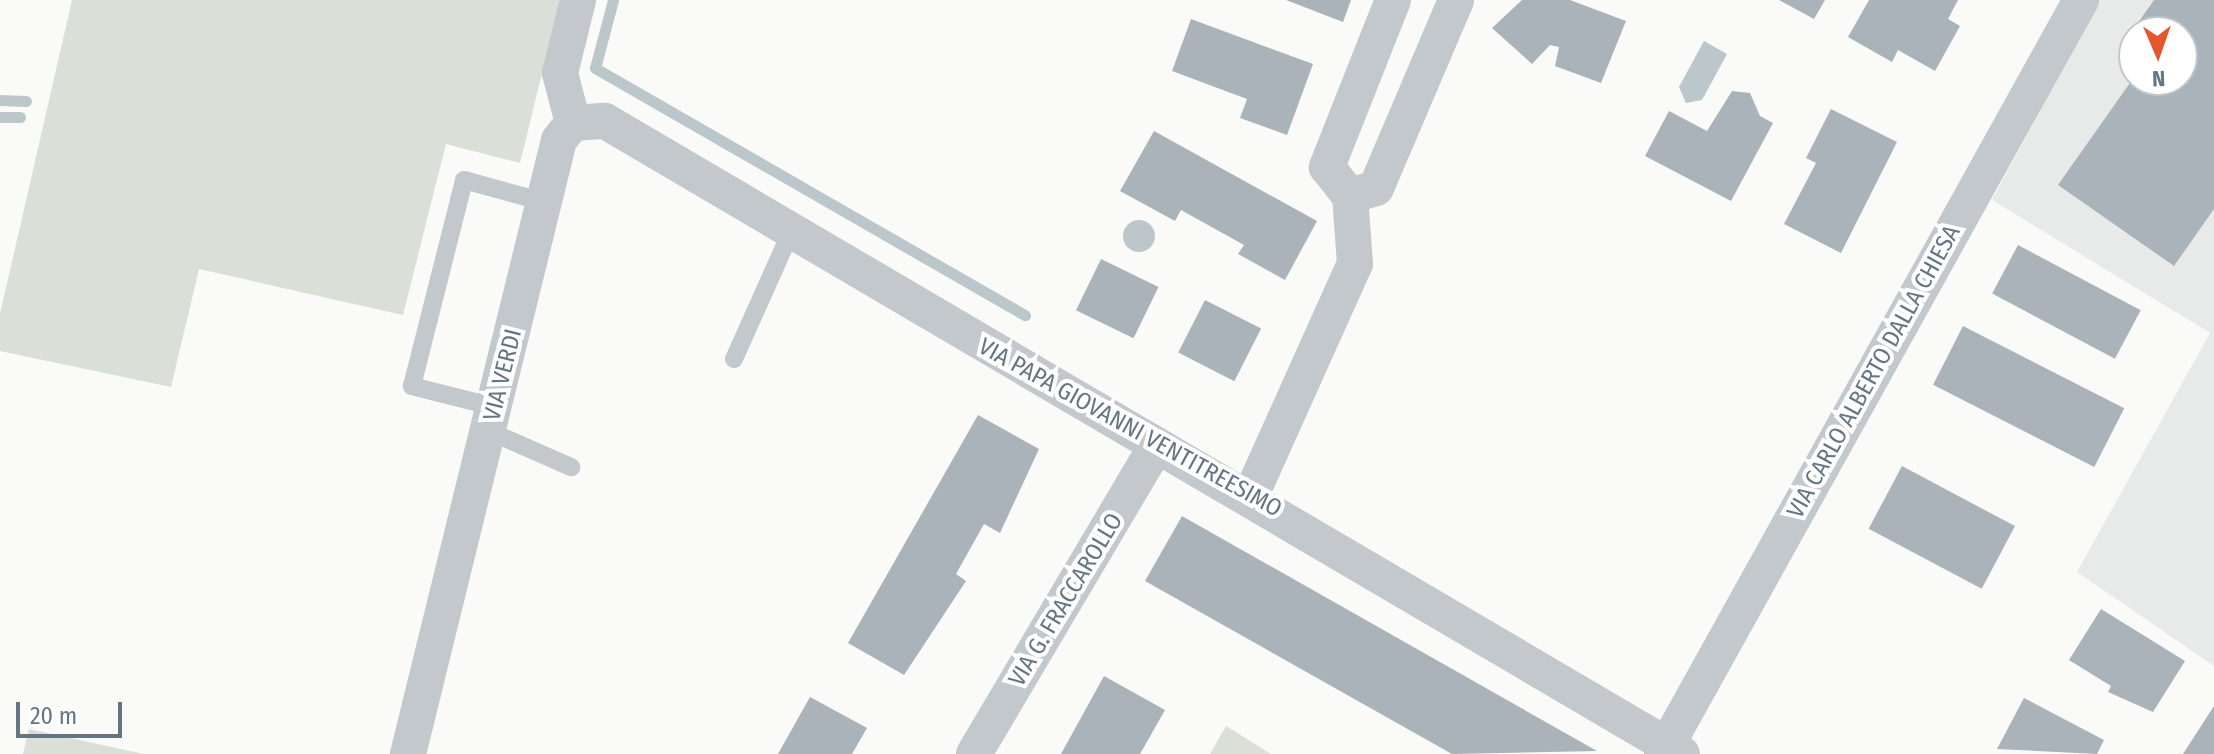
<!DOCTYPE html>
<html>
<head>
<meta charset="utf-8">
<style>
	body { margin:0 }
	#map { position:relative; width:2214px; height:754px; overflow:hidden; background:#fafaf8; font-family:"Fira Sans Condensed",sans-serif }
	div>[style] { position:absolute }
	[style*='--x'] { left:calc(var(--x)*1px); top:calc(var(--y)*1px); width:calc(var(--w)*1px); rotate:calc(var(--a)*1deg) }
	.built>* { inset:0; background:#e8e9e9 }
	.green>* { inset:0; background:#dadfd7 }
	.water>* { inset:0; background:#bbc7cb }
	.round { border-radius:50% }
	.stream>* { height:11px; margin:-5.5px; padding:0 5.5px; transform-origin:5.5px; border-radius:5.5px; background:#bbc7cb }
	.building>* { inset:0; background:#aab3b9; transform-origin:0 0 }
	.lane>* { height:18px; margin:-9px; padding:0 9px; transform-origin:9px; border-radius:9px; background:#c3c8cc }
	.street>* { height:36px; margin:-18px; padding:0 18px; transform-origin:18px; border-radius:18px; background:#c3c8cc }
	span { translate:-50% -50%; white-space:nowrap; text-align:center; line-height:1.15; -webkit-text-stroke:8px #fff; paint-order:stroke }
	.street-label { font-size:24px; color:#657683 }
	.north { position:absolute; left:2118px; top:16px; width:80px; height:80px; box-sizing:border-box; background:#fff; border:2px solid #c1c8cd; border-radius:50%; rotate:178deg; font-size:22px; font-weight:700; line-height:32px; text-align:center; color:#657683 }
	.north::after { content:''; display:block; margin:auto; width:28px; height:36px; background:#e4572e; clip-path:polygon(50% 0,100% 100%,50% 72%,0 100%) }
	.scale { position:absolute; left:16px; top:702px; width:106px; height:36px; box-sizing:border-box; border:4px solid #657683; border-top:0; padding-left:10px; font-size:24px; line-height:28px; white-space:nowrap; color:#657683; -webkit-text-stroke:6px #fff; paint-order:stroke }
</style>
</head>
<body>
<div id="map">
	<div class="built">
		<div style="clip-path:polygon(evenodd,2100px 0,2214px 0,2214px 666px,2077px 572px,2210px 333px,1992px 200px,2100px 0,2134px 32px,2182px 32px,2182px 80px,2134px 80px,2134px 32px)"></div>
	</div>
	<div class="green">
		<div style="clip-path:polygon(72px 0,560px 0,520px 163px,446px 144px,403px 315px,199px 269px,171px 387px,0 351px,0 314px)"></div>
		<div style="clip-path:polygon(1226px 726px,1271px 754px,1210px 754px)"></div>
		<div style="clip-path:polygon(29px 729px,144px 754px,23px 754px)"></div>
	</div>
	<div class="water">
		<div style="clip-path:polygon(1704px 41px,1727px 54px,1702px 100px,1686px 103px,1679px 87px)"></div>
		<div class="round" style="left:1123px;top:220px;width:32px;height:32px"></div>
	</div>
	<div class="stream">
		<div style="--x:613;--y:0;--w:70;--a:104.8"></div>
		<div style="--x:595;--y:68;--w:496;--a:29.9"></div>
		<div style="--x:0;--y:100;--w:26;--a:2"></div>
		<div style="--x:0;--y:117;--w:20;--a:0"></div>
	</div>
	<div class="building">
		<div style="clip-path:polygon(1286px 0,1351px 0,1343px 22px)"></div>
		<div style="clip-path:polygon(1522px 0,1570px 0,1626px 21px,1601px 83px,1555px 66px,1559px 47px,1550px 45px,1532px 64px,1492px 28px)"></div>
		<div style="clip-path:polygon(1779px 0,1825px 0,1814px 19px)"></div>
		<div style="clip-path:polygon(1869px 0,1958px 0,1948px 19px,1960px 26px,1935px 71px,1898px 50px,1892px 62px,1848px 37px)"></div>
		<div style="clip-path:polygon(2154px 0,2214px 0,2214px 209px,2174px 266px,2058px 185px,2132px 80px,2182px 80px,2182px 32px,2134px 32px,2134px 55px,2121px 47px)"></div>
		<div style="clip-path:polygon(1191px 19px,1313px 64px,1287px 135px,1240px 118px,1247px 99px,1172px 71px)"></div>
		<div style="clip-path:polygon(1732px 91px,1750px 93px,1760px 116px,1773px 123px,1731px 201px,1645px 156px,1669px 111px,1707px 131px)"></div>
		<div style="clip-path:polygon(1831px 109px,1897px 142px,1841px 253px,1784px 224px,1816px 163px,1806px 158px)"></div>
		<div style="clip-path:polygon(1154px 131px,1317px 221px,1285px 280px,1238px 254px,1244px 245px,1181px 210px,1175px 221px,1120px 191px)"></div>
		<div style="left:2018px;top:245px;width:139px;height:55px;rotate:28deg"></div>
		<div style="left:1101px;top:259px;width:64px;height:57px;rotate:26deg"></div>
		<div style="left:1205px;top:300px;width:63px;height:59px;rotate:27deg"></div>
		<div style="left:1963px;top:326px;width:181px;height:66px;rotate:27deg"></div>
		<div style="clip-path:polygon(978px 415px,1039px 449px,1000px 533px,984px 524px,956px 574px,966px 581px,904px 675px,848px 643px)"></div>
		<div style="left:1902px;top:466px;width:128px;height:71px;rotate:28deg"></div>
		<div style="clip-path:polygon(1182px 516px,1597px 751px,1452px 754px,1145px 581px)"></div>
		<div style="clip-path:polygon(2101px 609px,2185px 661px,2153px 712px,2108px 692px,2111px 686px,2069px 660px)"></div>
		<div style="clip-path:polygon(1104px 676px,1165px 710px,1140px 754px,1061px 754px)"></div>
		<div style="clip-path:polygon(810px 697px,867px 728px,852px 754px,778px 754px)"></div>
		<div style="clip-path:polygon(2024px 698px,2104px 740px,2097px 754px,1997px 749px)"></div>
		<div style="clip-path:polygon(2214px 706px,2214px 754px,2183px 754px)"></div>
	</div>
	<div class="lane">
		<div style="--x:734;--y:359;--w:137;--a:-65.9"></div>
		<div style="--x:495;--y:407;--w:86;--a:-165.8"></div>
		<div style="--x:412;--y:386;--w:212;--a:-75.8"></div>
		<div style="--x:464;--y:180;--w:83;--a:15.4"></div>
		<div style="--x:489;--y:431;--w:90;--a:23.7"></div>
	</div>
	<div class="street">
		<div style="--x:1393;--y:0;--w:180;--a:111.6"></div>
		<div style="--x:1327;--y:167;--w:37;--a:52"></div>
		<div style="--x:1350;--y:196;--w:27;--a:-17"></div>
		<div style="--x:1376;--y:188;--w:204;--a:-66.9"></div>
		<div style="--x:573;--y:123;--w:32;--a:-4"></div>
		<div style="--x:605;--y:121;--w:1249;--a:30.44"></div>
		<div style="--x:1251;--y:495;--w:253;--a:-65.8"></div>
		<div style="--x:1355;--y:264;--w:68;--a:-94.2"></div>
		<div style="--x:408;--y:754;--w:632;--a:-76.18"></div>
		<div style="--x:559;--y:140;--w:22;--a:-51"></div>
		<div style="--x:573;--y:123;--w:52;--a:-104.6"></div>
		<div style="--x:560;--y:73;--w:75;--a:-76.1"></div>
		<div style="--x:974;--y:754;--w:359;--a:-59.4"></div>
		<div style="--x:1662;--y:754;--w:863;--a:-60.94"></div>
	</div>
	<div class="street-label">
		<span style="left:1874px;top:372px;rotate:-61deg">VIA CARLO ALBERTO DALLA CHIESA</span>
		<span style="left:503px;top:375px;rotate:-76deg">VIA VERDI</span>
		<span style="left:1130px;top:428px;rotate:29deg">VIA PAPA GIOVANNI VENTITREESIMO</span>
		<span style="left:1066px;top:600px;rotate:-59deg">VIA G. FRACCAROLLO</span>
	</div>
	<div class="north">N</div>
	<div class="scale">20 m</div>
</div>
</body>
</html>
